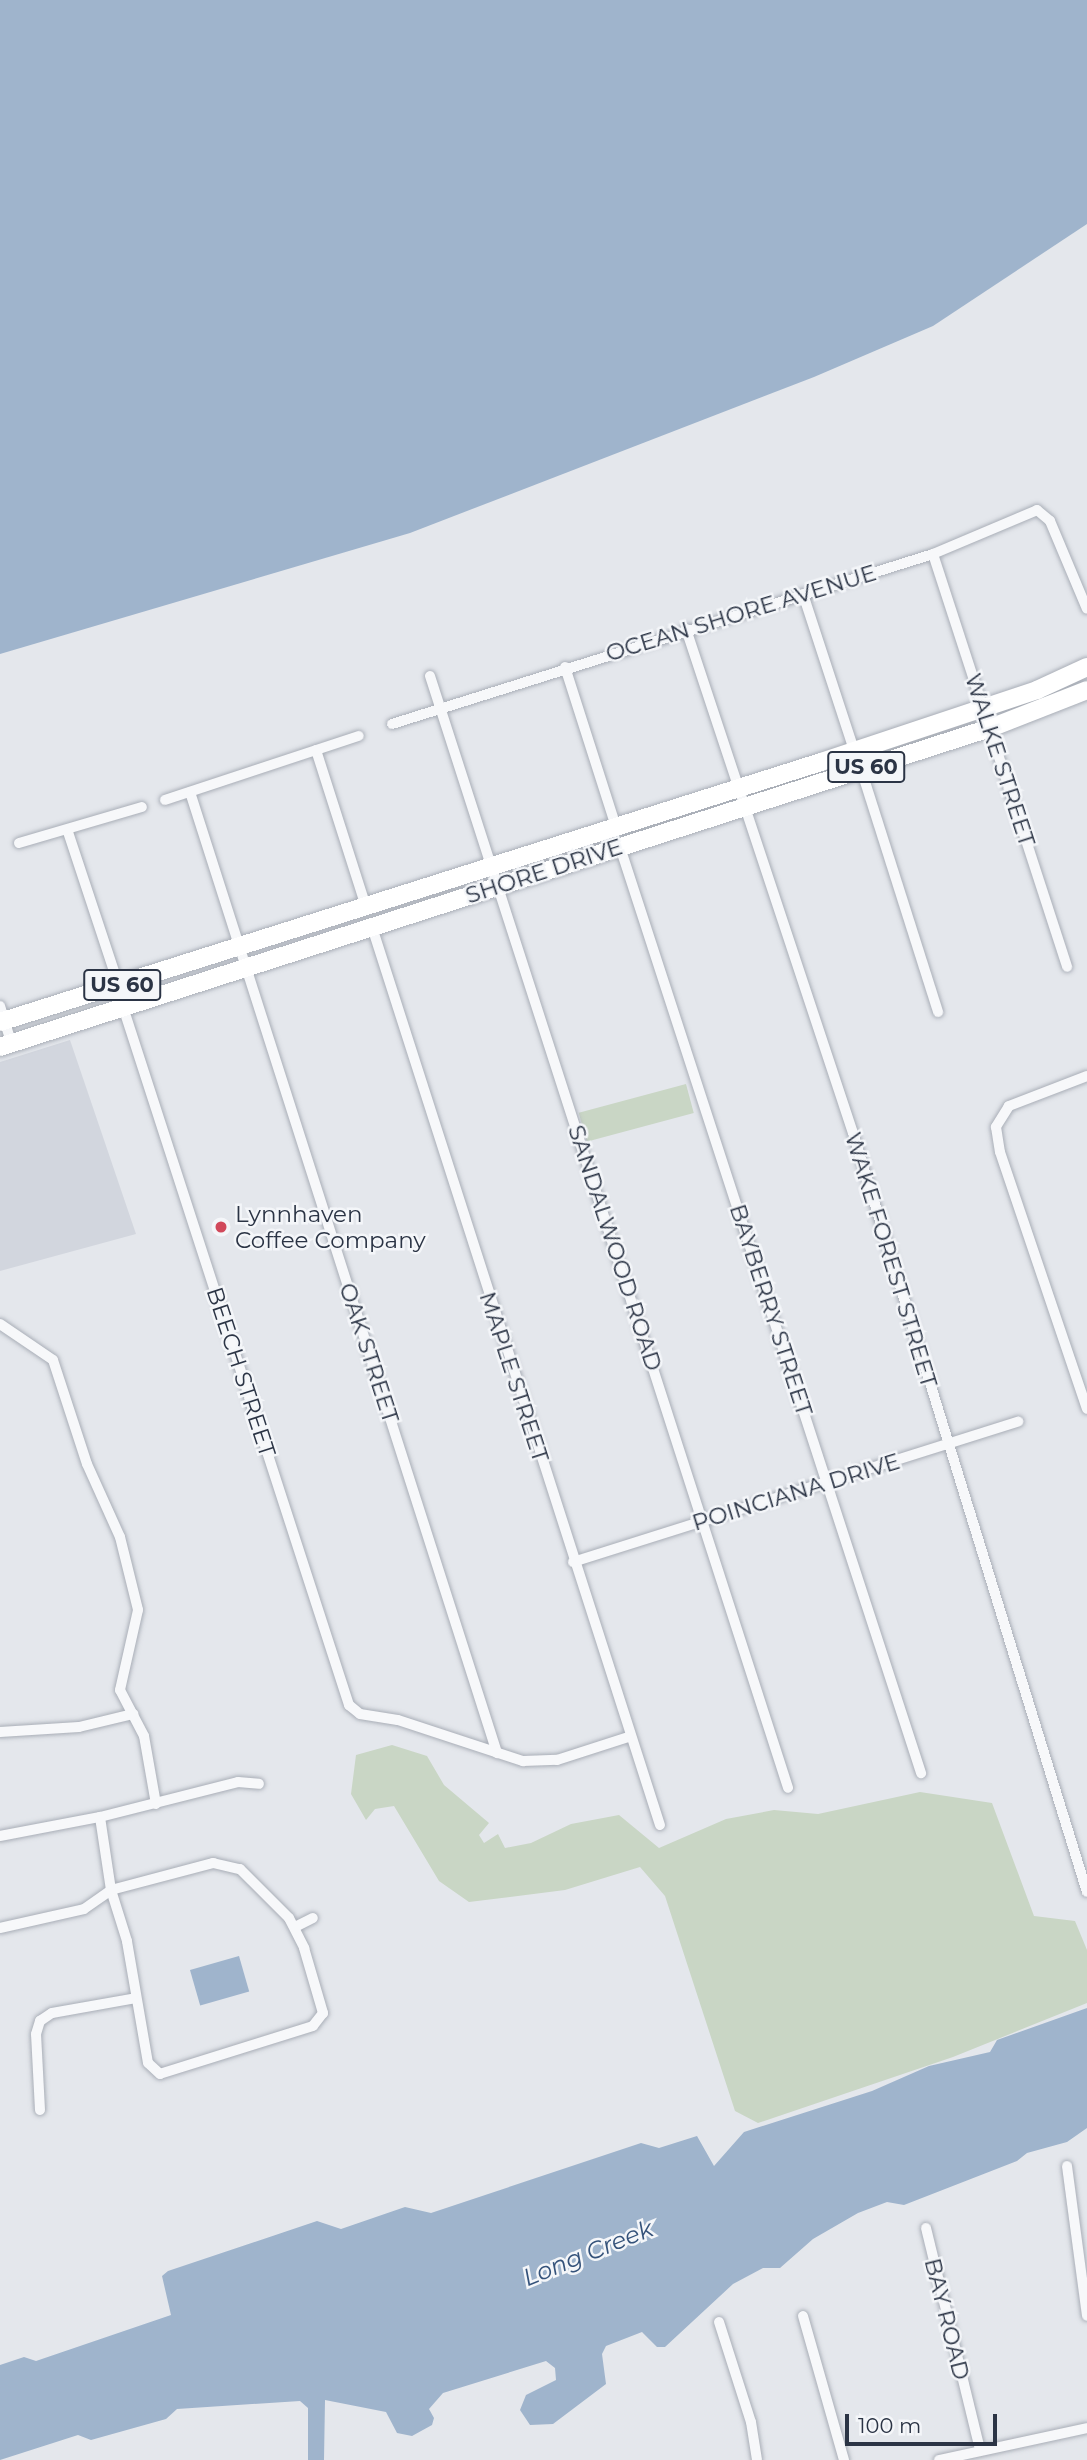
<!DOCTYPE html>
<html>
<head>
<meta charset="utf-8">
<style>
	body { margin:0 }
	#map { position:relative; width:1087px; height:2460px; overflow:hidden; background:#e4e7ec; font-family:Montserrat,sans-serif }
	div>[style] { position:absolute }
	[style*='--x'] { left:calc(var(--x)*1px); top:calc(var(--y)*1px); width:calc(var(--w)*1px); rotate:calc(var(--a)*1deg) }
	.built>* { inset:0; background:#d2d6de }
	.green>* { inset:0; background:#c9d6c5; transform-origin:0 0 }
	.water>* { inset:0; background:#9fb4cc; transform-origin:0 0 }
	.roads { filter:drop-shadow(0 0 2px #a9aeb7) drop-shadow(0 0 2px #a9aeb7) }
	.minor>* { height:10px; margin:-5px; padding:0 5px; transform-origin:5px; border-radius:5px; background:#f7f8fa }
	.trunk>* { height:18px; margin:-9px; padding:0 9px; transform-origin:9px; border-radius:9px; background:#fff }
	.dots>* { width:19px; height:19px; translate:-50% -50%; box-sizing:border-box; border:4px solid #f4f6f9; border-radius:50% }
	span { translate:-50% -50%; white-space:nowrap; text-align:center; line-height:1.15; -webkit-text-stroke:5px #f4f6f9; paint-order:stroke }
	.shield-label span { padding:2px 5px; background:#f4f6f9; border:2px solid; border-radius:5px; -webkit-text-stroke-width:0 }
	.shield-label { font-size:21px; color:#2b3445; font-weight:700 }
	.street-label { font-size:23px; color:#2b3445 }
	.poi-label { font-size:23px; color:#2b3445 }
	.left { translate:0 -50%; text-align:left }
	.water-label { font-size:24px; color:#34527a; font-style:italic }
	.scale { position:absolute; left:845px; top:2414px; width:152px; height:32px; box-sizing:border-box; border:4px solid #2b3445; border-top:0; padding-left:9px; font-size:21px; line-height:24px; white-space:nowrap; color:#2b3445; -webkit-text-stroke:5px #f4f6f9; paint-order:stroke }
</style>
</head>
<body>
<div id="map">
	<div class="built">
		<div style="clip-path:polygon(70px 1040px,136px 1234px,0 1271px,0 1062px)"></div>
	</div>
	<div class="green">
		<div style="left:686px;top:1084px;width:30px;height:111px;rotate:75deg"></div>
		<div style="clip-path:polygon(392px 1745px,427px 1756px,444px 1785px,489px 1823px,479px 1835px,484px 1843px,498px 1834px,505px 1848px,531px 1843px,571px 1824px,619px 1815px,659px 1848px,726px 1819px,774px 1810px,818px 1814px,920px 1792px,992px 1803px,1034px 1916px,1075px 1921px,1087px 1950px,1087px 2003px,953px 2057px,758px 2123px,735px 2111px,665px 1896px,640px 1867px,565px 1890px,469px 1902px,439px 1881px,394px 1806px,375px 1809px,366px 1820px,351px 1794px,356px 1755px)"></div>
	</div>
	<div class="water">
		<div style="clip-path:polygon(0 0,1087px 0,1087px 224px,933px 326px,814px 377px,410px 533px,0 654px)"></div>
		<div style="left:239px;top:1956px;width:37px;height:51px;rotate:74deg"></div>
		<div style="clip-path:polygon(1087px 2008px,1087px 2128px,1067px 2142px,1027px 2153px,1017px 2161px,904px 2205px,887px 2202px,858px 2213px,813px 2239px,780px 2268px,763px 2268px,733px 2284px,665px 2347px,657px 2347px,642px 2332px,606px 2346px,602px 2354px,606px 2384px,553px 2424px,530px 2425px,520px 2410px,526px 2395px,556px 2380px,555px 2368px,546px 2361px,443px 2393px,429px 2409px,434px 2418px,432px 2425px,412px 2436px,397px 2433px,386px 2412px,325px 2400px,324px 2460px,308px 2460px,308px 2408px,300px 2401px,177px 2409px,166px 2419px,91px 2440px,78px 2435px,0 2460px,0 2365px,24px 2357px,36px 2361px,171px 2315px,162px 2276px,168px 2271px,317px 2221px,341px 2229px,405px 2207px,431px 2213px,641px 2143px,659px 2148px,697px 2136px,714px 2166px,744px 2132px,872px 2091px,929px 2066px,990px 2052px,997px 2040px)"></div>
	</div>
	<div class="roads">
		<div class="minor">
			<div style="--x:933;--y:554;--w:434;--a:72"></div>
			<div style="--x:803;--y:594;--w:164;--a:71.9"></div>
			<div style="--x:686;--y:629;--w:531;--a:71.67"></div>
			<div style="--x:853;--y:1133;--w:794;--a:72.87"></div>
			<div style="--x:565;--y:667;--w:168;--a:72.3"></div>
			<div style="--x:430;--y:676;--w:1168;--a:72.15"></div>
			<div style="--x:392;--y:724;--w:567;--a:-17.44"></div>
			<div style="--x:933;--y:554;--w:113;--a:-22.9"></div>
			<div style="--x:1037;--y:510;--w:17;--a:40"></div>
			<div style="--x:1050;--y:521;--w:95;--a:67.2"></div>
			<div style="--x:316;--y:750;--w:165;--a:72.3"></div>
			<div style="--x:861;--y:769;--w:255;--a:72.4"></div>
			<div style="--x:190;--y:792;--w:1009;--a:72.28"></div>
			<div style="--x:165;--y:800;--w:204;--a:-18.3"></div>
			<div style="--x:68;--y:832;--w:162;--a:71.7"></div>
			<div style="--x:19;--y:843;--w:128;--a:-16.3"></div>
			<div style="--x:620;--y:847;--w:974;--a:71.99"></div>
			<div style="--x:372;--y:927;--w:943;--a:72.22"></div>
			<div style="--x:0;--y:1006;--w:39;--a:73"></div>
			<div style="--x:123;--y:1007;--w:734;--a:72.06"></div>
			<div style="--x:349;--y:1705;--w:14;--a:39"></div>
			<div style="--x:360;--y:1714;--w:38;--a:9"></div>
			<div style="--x:398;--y:1720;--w:132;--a:18.2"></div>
			<div style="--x:523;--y:1761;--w:34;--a:-2"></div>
			<div style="--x:557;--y:1760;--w:75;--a:-17.9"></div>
			<div style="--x:1087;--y:1076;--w:84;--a:159"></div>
			<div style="--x:1009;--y:1106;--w:25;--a:122"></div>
			<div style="--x:996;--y:1127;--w:25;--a:81"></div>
			<div style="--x:1000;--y:1152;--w:271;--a:71.3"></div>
			<div style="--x:0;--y:1324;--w:64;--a:34.2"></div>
			<div style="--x:53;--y:1360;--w:109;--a:71.9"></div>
			<div style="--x:87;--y:1464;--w:80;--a:65.7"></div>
			<div style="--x:120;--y:1537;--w:75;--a:76.1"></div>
			<div style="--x:138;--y:1610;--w:82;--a:102.7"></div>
			<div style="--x:120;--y:1690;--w:52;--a:62.4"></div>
			<div style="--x:144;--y:1736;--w:69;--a:80"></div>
			<div style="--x:573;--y:1562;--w:467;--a:-17.5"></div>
			<div style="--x:0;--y:1732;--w:79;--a:-3.6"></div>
			<div style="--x:79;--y:1727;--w:56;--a:-13.5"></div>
			<div style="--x:0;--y:1836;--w:102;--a:-10.8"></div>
			<div style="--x:100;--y:1817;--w:142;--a:-14.2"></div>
			<div style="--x:238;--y:1782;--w:21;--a:5"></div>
			<div style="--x:213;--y:1863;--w:28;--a:13"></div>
			<div style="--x:240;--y:1869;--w:69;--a:45"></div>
			<div style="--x:289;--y:1918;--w:34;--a:63"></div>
			<div style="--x:304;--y:1948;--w:68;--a:73.7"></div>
			<div style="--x:323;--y:2013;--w:16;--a:128"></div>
			<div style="--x:313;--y:2026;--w:160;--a:162.6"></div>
			<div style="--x:160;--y:2074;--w:16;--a:-137"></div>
			<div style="--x:148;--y:2063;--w:124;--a:-99.8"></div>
			<div style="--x:127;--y:1941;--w:53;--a:-107.4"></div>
			<div style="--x:111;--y:1890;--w:106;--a:-14.8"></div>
			<div style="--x:295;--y:1927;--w:20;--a:-27"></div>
			<div style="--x:0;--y:1928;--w:86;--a:-12.7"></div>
			<div style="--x:84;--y:1909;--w:33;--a:-35"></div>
			<div style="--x:111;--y:1890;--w:74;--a:-98.6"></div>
			<div style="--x:40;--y:2110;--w:76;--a:-93"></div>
			<div style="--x:36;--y:2034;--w:14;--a:-73"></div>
			<div style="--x:40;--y:2021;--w:14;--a:-34"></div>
			<div style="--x:52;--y:2013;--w:85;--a:-10.1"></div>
			<div style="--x:1067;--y:2166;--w:151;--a:82.4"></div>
			<div style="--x:926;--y:2228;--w:228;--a:76.3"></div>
			<div style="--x:803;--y:2316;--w:150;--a:74.1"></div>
			<div style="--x:719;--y:2322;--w:105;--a:72.3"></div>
			<div style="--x:751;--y:2422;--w:38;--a:81"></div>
			<div style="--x:939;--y:2460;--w:151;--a:-12.2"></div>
		</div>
		<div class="trunk">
			<div style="--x:0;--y:1022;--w:861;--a:-17.57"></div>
			<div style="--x:821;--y:762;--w:228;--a:-18.4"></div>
			<div style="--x:1037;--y:690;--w:55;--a:-24.7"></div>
			<div style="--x:0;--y:1047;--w:1040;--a:-17.86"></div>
			<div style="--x:990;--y:728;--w:104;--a:-21.4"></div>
		</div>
	</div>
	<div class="dots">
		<div style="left:221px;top:1227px;background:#d1495b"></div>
	</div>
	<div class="shield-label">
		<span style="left:866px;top:767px">US 60</span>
		<span style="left:122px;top:985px">US 60</span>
	</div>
	<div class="street-label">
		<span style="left:741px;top:613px;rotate:-17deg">OCEAN SHORE AVENUE</span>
		<span style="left:1000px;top:760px;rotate:72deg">WALKE STREET</span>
		<span style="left:544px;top:871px;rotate:-18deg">SHORE DRIVE</span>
		<span style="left:615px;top:1248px;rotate:72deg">SANDALWOOD ROAD</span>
		<span style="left:891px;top:1260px;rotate:73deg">WAKE FOREST STREET</span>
		<span style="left:771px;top:1310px;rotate:72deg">BAYBERRY STREET</span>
		<span style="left:369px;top:1353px;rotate:72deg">OAK STREET</span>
		<span style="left:241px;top:1372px;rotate:72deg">BEECH STREET</span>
		<span style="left:514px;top:1377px;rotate:72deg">MAPLE STREET</span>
		<span style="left:796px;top:1492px;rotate:-17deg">POINCIANA DRIVE</span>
		<span style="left:947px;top:2319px;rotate:76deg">BAY ROAD</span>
	</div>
	<div class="poi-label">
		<span class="left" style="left:235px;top:1227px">Lynnhaven<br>Coffee Company</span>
	</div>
	<div class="water-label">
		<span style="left:588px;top:2253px;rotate:-22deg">Long Creek</span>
	</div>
	<div class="scale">100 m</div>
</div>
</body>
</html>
